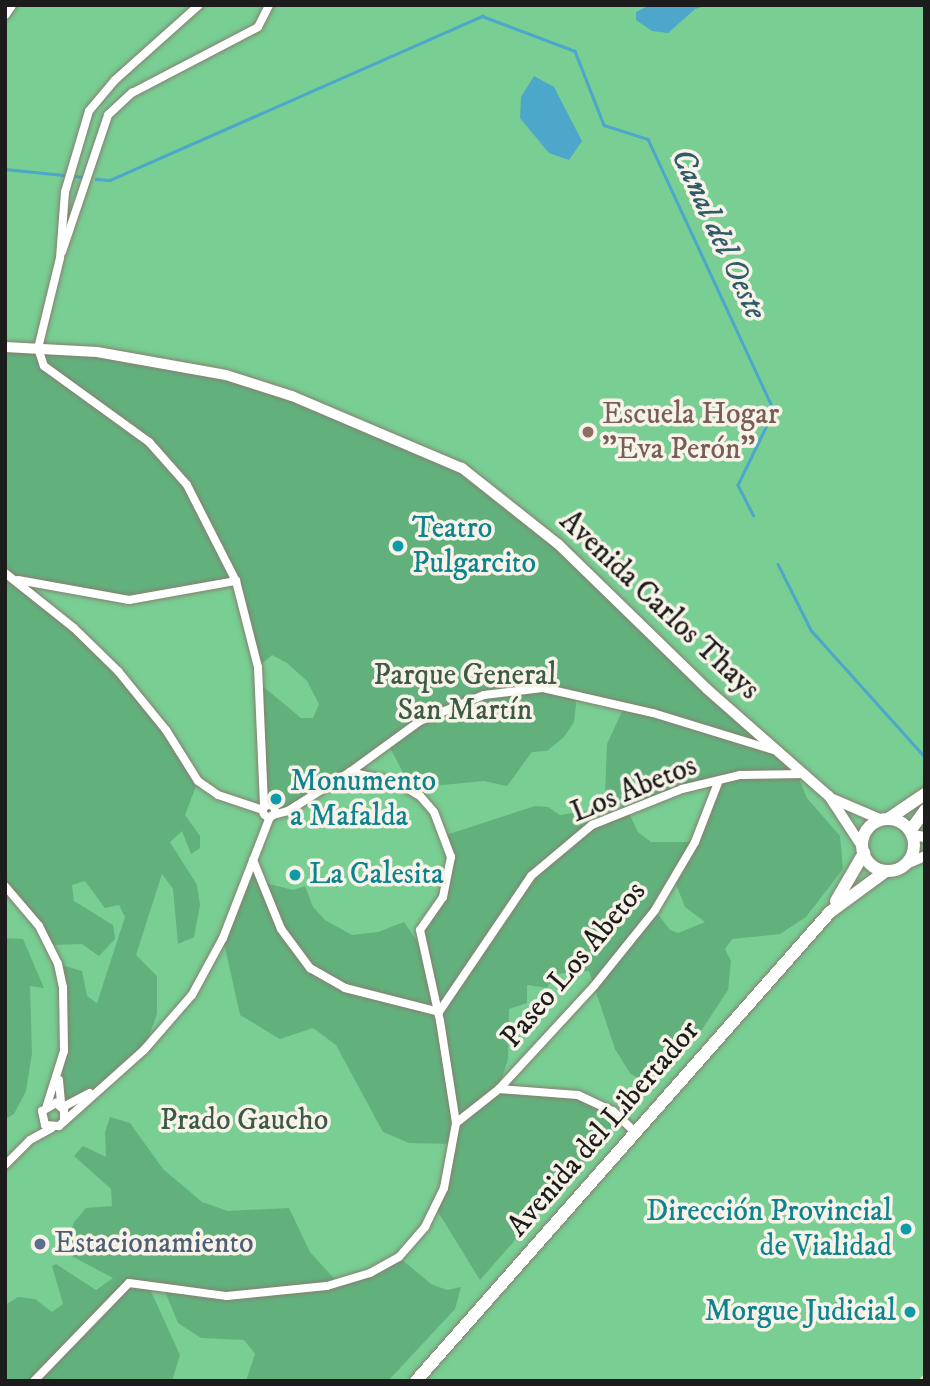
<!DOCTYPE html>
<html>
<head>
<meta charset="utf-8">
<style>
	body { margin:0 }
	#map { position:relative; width:930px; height:1386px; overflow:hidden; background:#ede3c3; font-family:"IM FELL DW Pica",serif }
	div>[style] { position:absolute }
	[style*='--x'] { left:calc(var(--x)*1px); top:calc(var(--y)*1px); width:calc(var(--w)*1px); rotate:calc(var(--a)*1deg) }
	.green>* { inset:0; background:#78ce93 }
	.forest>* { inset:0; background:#62b17d }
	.water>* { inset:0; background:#4ca7ca }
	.stream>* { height:2.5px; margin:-1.25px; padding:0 1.25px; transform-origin:1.25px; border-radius:1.25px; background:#4ca7ca }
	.roads { filter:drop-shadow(0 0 2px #848070) drop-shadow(0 0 2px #848070) }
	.street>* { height:8px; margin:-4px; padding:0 4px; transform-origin:4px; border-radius:4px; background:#fff }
	.street>.ring { margin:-4px; padding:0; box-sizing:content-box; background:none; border:8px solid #fff; border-radius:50% }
	.secondary>* { height:10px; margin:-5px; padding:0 5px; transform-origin:5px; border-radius:5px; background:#fff }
	.primary>* { height:12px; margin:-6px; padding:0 6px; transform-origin:6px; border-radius:6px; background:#fff }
	.primary>.ring { margin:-6px; padding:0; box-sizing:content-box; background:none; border:12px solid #fff; border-radius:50% }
	.dots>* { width:19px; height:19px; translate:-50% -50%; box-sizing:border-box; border:4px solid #f7f3e8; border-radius:50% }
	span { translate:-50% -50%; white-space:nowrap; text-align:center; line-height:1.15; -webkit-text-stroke:7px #f7f3e8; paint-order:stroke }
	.education-label { font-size:30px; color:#785e54 }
	.left { translate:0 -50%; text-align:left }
	.culture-label { font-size:30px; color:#0d838f }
	.right { translate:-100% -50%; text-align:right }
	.street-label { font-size:30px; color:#1c1c1c }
	.park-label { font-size:30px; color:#3c5a46 }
	.service-label { font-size:30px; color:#4e5e75 }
	.water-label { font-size:32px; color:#325b6a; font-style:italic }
	.frame { position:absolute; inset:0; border:7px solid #1c1c1c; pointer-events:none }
</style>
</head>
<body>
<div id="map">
	<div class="green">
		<div style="clip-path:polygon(5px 5px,925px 5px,925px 802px,921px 809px,925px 816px,925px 1373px,918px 1381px,5px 1381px)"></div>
	</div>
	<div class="forest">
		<div style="clip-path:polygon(evenodd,5px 347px,97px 352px,226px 375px,438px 455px,522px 512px,797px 774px,807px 798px,840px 836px,843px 869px,806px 917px,780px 934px,732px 939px,725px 949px,731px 961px,728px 990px,699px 1034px,682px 1048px,661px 1055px,662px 1076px,648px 1085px,630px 1073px,615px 1049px,589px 971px,555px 974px,547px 988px,527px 985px,527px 1003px,509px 1009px,508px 1059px,499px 1088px,578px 1095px,621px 1119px,480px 1280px,435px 1207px,452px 1144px,409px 1143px,383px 1132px,336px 1045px,313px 1028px,280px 1039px,240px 1015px,223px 938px,253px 860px,261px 882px,293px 890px,305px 886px,313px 907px,325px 920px,352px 935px,378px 932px,404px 922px,419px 944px,420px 930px,450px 877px,446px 835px,535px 806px,548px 807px,560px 815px,586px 811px,593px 825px,627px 810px,605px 794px,607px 744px,624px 707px,577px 696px,574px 722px,564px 737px,547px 751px,532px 752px,507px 786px,484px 781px,442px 785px,407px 780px,388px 744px,288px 811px,275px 809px,261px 791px,259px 683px,301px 718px,313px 718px,319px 704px,307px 681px,287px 663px,272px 655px,258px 667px,236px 581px,129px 600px,14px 579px,118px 671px,198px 781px,185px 815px,200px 836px,200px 848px,191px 854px,182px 831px,170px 842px,197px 885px,200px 905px,194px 937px,178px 944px,173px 889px,162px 874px,136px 955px,157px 976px,157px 1014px,144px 1050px,98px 1089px,63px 1107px,58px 964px,82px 971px,87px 996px,97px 1003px,125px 917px,119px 905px,105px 908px,85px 881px,72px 885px,74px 901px,113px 925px,115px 939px,99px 956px,82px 944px,50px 945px,5px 886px,5px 347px,718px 781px,695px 842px,651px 842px,638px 832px,628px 811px,682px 789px,718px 781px,5px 347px,674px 879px,685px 907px,705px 922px,678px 933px,670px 930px,655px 910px,674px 879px)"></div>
		<div style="clip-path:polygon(5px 938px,23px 939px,44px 988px,30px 986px,32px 1053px,26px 1091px,14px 1114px,5px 1119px)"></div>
		<div style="clip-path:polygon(110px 1117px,130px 1123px,163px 1169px,202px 1202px,228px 1211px,289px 1208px,310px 1252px,338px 1283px,399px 1257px,431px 1284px,447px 1290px,461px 1287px,455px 1309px,388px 1381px,246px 1381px,255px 1354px,244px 1340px,201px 1338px,178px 1323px,164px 1289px,149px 1287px,180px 1355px,172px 1381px,5px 1381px,5px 1305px,18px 1297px,35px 1299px,52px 1312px,63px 1304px,52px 1266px,56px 1264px,96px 1290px,113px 1278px,64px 1252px,74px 1222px,86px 1208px,112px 1206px,111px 1189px,74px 1156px,83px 1146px,106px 1157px,105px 1132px)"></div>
	</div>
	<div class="water">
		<div style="clip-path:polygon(650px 5px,708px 5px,695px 9px,668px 33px,652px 31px,636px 20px,636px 12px)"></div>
		<div style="clip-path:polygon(534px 76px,554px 87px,582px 141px,569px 160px,549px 153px,520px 118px,521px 97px)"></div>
	</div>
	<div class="stream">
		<div style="--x:5;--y:169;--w:58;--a:5.9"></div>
		<div style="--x:76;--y:176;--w:6;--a:9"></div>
		<div style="--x:96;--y:179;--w:14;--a:4"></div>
		<div style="--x:110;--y:180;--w:407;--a:-23.8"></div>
		<div style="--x:482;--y:16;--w:99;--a:20.6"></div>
		<div style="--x:575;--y:51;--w:79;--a:68.6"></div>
		<div style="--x:604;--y:125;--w:46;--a:17.7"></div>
		<div style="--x:648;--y:139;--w:300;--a:65.1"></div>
		<div style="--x:774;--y:411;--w:82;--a:115.9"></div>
		<div style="--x:738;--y:485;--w:34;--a:63"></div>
		<div style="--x:778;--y:564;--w:74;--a:63.4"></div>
		<div style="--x:811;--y:630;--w:171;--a:48.1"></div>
	</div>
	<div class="roads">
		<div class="street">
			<div style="--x:199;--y:5;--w:113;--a:138.2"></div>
			<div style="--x:115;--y:80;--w:40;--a:130"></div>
			<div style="--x:89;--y:111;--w:84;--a:106.5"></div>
			<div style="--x:65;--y:192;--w:66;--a:94.3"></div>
			<div style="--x:60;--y:258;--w:93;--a:103.7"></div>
			<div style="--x:38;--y:348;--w:19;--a:72"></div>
			<div style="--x:44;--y:366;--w:130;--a:35.9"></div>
			<div style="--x:149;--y:442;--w:57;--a:48.5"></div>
			<div style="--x:187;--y:485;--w:108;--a:63"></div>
			<div style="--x:236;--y:581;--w:89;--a:75.7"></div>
			<div style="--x:258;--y:667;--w:140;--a:87.5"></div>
			<div style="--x:62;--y:252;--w:145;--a:-71.4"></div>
			<div style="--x:108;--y:115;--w:33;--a:-43"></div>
			<div style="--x:132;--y:93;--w:142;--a:-27.6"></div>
			<div style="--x:258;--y:27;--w:25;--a:-63"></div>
			<div style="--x:5;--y:573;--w:88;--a:38.6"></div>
			<div style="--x:74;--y:628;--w:62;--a:44.3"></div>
			<div style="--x:118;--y:671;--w:76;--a:50.9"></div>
			<div style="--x:166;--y:730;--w:60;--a:57.9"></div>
			<div style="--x:198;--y:781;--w:24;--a:35"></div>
			<div style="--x:218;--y:795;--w:47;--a:18.4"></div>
			<div style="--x:18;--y:580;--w:113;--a:10.2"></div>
			<div style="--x:129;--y:600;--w:109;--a:-10.1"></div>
			<div class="ring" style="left:263px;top:805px;width:4px;height:4px"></div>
			<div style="--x:273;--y:815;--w:16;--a:-15"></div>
			<div style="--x:288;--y:811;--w:73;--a:-32.2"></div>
			<div style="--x:350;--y:772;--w:87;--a:-36.1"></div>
			<div style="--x:420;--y:721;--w:69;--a:-22.1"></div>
			<div style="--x:484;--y:695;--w:59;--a:-6.8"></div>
			<div style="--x:543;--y:688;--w:113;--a:12.8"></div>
			<div style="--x:653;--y:713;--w:126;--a:17.1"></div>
			<div style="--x:253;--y:860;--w:74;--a:67.9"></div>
			<div style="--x:281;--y:929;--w:49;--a:53.4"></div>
			<div style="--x:310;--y:968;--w:40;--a:29.7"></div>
			<div style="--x:345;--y:988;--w:97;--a:14.3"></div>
			<div style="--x:5;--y:886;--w:52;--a:49.6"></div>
			<div style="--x:39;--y:926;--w:42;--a:63.4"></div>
			<div style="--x:58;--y:964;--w:24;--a:78"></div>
			<div style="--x:63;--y:987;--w:64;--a:89.1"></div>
			<div style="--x:64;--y:1051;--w:57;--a:107.5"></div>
			<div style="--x:439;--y:1012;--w:164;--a:-55.9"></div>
			<div style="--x:531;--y:876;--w:80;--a:-39.9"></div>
			<div style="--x:592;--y:825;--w:97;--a:-21.8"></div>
			<div style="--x:682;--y:789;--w:60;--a:-13.6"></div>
			<div style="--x:740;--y:775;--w:65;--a:-0.9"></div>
			<div style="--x:59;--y:1080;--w:25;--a:85"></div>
			<div style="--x:499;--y:1089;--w:79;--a:4.3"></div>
			<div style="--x:578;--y:1095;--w:38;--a:25"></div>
			<div style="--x:613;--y:1111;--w:32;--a:44"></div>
			<div style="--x:63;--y:1107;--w:30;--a:-28"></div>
			<div style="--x:64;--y:1121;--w:11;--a:-90"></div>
			<div style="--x:64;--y:1110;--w:11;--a:-139"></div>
			<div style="--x:56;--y:1103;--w:16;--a:150"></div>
			<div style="--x:42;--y:1111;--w:14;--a:78"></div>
			<div style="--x:45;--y:1125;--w:14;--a:4"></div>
			<div style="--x:59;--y:1126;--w:114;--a:-41.8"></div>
			<div style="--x:144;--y:1050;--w:73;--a:-48.9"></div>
			<div style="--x:192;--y:995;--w:65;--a:-61.5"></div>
			<div style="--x:223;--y:938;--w:130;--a:-68.8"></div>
			<div style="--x:456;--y:1123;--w:55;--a:-38.3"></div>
			<div style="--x:499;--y:1089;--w:140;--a:-47.3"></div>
			<div style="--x:594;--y:986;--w:97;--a:-51.2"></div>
			<div style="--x:655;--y:910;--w:79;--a:-59.5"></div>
			<div style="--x:695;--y:842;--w:66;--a:-68.8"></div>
			<div style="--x:5;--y:1165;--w:35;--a:-45"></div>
			<div style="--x:30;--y:1140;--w:25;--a:-29"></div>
			<div style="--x:34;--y:1381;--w:136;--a:-45.9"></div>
			<div style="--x:129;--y:1283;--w:99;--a:7.6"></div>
			<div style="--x:227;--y:1296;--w:100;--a:-5.7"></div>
			<div style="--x:327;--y:1286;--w:45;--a:-16.8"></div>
			<div style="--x:370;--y:1273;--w:33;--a:-29"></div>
			<div style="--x:399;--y:1257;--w:40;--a:-49"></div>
			<div style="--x:425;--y:1227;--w:43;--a:-64"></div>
			<div style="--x:444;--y:1188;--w:66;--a:-79.5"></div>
			<div style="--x:456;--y:1123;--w:103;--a:-98.9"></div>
			<div style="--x:440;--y:1021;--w:93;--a:-102.4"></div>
			<div style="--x:420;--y:930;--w:40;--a:-55.1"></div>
			<div style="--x:443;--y:897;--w:41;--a:-78.7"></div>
			<div style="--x:451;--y:857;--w:48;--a:-110.7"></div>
			<div style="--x:434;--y:812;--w:21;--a:-131"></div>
			<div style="--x:420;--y:796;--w:26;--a:-149"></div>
			<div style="--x:398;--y:783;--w:49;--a:-167.1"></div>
		</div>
		<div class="secondary">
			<div style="--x:5;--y:14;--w:11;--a:-56"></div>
			<div style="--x:5;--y:347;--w:92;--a:3.1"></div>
			<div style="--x:97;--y:352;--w:131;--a:10.1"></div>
			<div style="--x:226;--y:375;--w:69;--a:17.7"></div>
			<div style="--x:292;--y:396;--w:185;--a:23"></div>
			<div style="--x:462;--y:468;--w:122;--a:38.4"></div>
			<div style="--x:558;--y:544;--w:208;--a:44.2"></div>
			<div style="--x:707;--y:689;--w:162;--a:41.3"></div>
			<div style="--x:829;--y:796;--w:62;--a:56.8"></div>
			<div style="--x:833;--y:799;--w:53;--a:23.2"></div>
			<div style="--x:912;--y:835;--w:13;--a:9"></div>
			<div style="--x:904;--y:865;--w:23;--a:-23"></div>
		</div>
		<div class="primary">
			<div style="--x:888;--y:819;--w:45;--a:-34"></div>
			<div class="ring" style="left:862px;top:819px;width:40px;height:40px"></div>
			<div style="--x:910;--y:831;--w:26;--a:-54"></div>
			<div style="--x:836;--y:901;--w:56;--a:-59.7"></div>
			<div style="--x:416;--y:1381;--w:626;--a:-48.56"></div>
			<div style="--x:830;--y:912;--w:69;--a:-36.2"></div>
		</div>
	</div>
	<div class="dots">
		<div style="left:588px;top:432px;background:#8d6e63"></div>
		<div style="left:398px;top:546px;background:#0f9aa8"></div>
		<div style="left:276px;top:799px;background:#0f9aa8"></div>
		<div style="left:295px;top:875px;background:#0f9aa8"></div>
		<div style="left:906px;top:1229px;background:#0f9aa8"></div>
		<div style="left:40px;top:1244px;background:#5c6f8a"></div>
		<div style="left:910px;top:1312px;background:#0f9aa8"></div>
	</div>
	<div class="education-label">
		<span class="left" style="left:602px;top:432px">Escuela Hogar<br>"Eva Perón"</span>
	</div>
	<div class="culture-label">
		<span class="left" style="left:412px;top:546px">Teatro<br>Pulgarcito</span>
		<span class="left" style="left:290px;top:799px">Monumento<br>a Mafalda</span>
		<span class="left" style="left:309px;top:875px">La Calesita</span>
		<span class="right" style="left:892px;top:1229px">Dirección Provincial<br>de Vialidad</span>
		<span class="right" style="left:896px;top:1312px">Morgue Judicial</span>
	</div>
	<div class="street-label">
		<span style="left:659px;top:606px;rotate:43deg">Avenida Carlos Thays</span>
		<span style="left:634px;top:790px;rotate:-22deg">Los Abetos</span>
		<span style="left:574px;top:965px;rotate:-50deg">Paseo Los Abetos</span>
		<span style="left:604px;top:1129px;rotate:-49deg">Avenida del Libertador</span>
	</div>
	<div class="park-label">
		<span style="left:465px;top:693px">Parque General<br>San Martín</span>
		<span style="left:244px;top:1121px">Prado Gaucho</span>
	</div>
	<div class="service-label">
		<span class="left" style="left:54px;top:1244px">Estacionamiento</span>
	</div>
	<div class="water-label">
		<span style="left:718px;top:234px;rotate:65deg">Canal del Oeste</span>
	</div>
	<div class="frame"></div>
</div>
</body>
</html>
